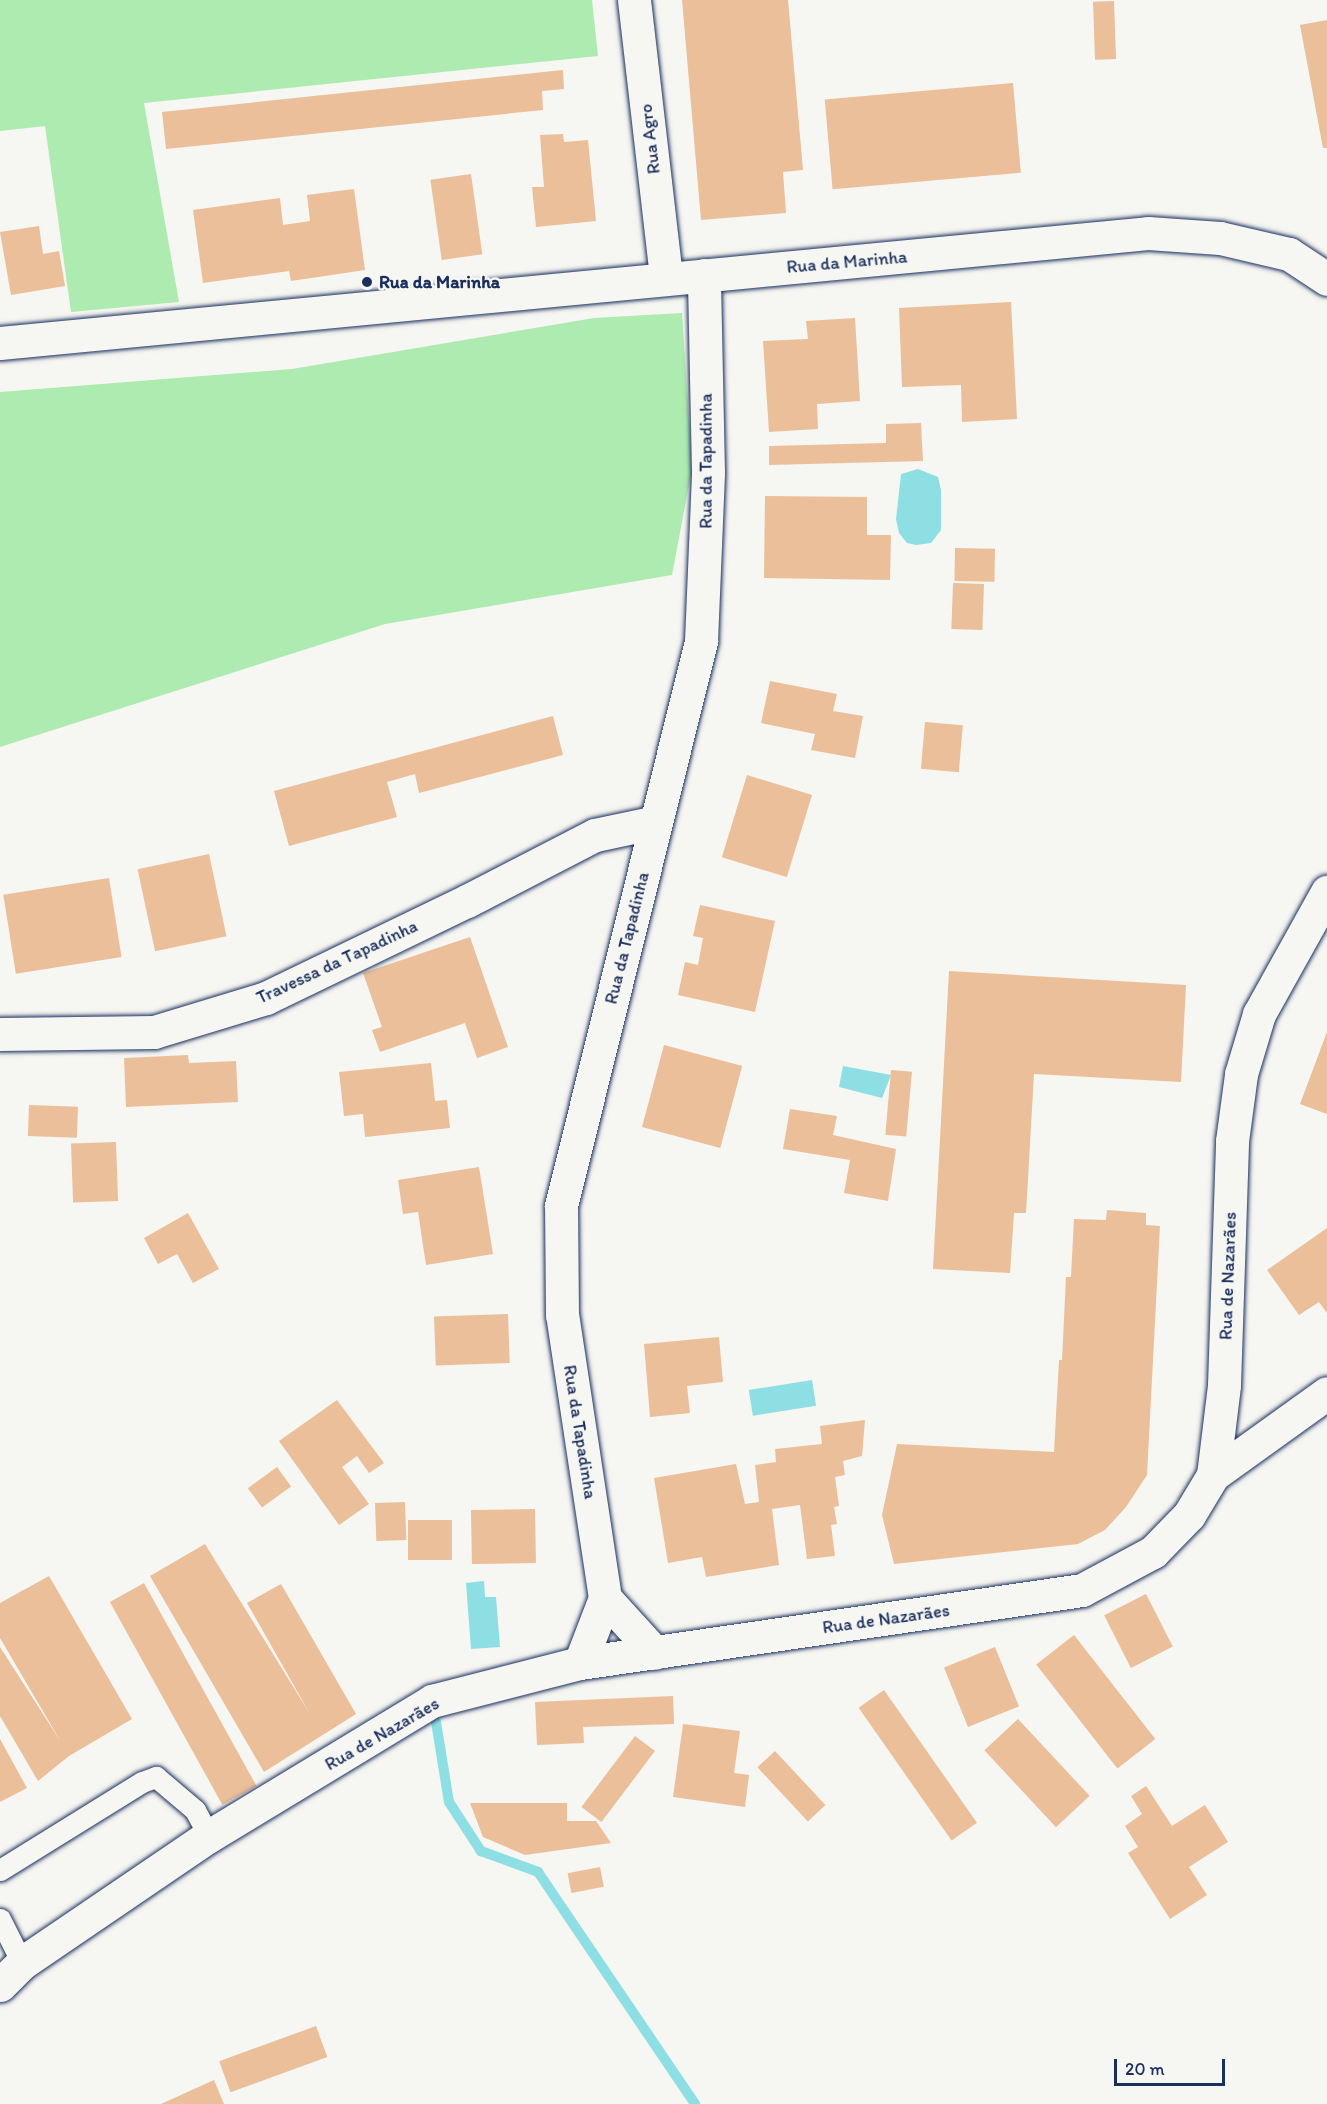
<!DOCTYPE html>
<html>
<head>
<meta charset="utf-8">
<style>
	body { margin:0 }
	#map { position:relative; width:1327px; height:2104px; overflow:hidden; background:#f6f6f2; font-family:Itim,sans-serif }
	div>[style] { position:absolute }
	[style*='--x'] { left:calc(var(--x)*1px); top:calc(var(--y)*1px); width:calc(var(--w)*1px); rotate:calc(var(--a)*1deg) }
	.green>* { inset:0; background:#aeebb1 }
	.water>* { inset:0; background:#8ddfe3; transform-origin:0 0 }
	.stream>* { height:10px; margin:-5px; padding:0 5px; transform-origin:5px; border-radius:5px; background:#8ddfe3 }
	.building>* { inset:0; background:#eabf99; transform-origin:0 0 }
	.roads { filter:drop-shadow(0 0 2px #1b2f5e) drop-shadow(0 0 2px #1b2f5e) }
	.service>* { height:21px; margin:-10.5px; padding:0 10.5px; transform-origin:10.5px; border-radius:10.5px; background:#f6f6f2 }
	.minor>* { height:33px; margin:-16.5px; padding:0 16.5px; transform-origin:16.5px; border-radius:16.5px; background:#f6f6f2 }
	.tertiary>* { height:33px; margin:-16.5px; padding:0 16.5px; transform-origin:16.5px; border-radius:16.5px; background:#f6f6f2 }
	.dots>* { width:16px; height:16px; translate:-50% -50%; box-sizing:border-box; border:3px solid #f6f6f2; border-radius:50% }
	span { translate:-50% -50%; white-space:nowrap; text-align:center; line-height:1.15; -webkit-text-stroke:5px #f6f6f2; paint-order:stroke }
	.street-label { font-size:18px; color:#1b2f5e }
	.poi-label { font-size:18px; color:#1b2f5e; font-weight:700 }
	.left { translate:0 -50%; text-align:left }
	.scale { position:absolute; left:1114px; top:2059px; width:111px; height:27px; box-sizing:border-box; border:3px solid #1b2f5e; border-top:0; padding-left:8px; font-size:18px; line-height:21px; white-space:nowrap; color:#1b2f5e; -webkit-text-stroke:4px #f6f6f2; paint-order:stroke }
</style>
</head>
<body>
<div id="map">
	<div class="green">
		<div style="clip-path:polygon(0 0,592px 0,598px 56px,144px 103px,179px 302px,71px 312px,45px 126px,0 131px)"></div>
		<div style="clip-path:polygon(682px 313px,692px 469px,672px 575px,385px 624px,0 747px,0 392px,292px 369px,594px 318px)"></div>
	</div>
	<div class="water">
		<div style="clip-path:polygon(918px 469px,938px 477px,941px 490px,941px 530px,931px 543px,916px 545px,907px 543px,899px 533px,896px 519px,901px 474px)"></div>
		<div style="clip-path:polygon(843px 1066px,891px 1075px,882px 1098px,839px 1087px)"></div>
		<div style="left:812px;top:1380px;width:26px;height:64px;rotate:81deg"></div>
		<div style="clip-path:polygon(484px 1581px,485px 1597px,496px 1597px,500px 1647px,471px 1649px,466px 1583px)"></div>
	</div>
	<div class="stream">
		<div style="--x:436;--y:1722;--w:81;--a:80.8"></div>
		<div style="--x:449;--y:1802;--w:59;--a:56.9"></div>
		<div style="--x:481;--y:1851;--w:61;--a:20.2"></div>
		<div style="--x:538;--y:1872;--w:280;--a:55.9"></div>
	</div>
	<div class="building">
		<div style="clip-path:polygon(682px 0,788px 0,803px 170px,783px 172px,786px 213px,701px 220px)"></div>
		<div style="left:1114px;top:1px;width:58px;height:21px;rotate:88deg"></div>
		<div style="clip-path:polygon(1327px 20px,1327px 148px,1323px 148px,1300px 25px)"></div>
		<div style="clip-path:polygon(563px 70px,564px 89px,542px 91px,543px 110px,166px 149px,162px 112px)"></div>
		<div style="left:1013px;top:83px;width:90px;height:189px;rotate:85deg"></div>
		<div style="clip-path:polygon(563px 134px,564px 142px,588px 140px,596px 221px,536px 227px,532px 187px,544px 187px,540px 135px)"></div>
		<div style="left:471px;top:174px;width:81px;height:41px;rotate:82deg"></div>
		<div style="clip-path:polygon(354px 189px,365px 270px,291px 281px,289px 271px,203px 283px,193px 210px,280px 198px,283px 225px,310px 221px,307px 195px)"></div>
		<div style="clip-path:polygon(39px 226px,43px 254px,59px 251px,65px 286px,11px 295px,0 232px)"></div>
		<div style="clip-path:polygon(1011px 302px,1017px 419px,962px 422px,961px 385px,902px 387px,899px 308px)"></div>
		<div style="clip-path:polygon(855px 318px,860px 401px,817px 404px,818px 429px,769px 432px,763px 341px,808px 339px,806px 321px)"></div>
		<div style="clip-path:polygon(921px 423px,923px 461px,769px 465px,769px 446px,886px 443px,886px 424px)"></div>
		<div style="clip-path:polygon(765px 496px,867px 497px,867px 535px,891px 535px,890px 580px,764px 578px)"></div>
		<div style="left:955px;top:548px;width:40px;height:33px;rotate:1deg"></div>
		<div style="left:953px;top:583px;width:31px;height:46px;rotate:2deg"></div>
		<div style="clip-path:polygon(770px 681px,837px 694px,833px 711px,863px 716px,855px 758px,811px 750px,815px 734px,761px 723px)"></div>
		<div style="clip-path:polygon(553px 716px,563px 755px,419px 793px,415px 774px,387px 782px,397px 817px,289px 846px,274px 791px)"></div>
		<div style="left:925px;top:722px;width:38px;height:47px;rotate:5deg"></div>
		<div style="left:747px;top:775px;width:68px;height:86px;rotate:17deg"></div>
		<div style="left:209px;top:854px;width:84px;height:73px;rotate:78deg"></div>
		<div style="left:109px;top:878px;width:80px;height:107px;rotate:81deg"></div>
		<div style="clip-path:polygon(700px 905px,775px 921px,755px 1012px,678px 995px,685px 962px,698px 965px,703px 938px,693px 936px)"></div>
		<div style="clip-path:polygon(470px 937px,508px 1047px,477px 1058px,465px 1023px,380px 1052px,372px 1030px,382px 1027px,363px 973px)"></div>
		<div style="clip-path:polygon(949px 971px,1186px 985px,1181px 1082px,1034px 1074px,1026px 1213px,1014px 1213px,1010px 1273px,933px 1269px)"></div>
		<div style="clip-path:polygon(1327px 1032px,1327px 1114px,1300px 1104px)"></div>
		<div style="left:664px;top:1045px;width:81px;height:85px;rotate:15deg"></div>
		<div style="clip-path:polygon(188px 1055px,189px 1063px,236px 1061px,238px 1102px,126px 1107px,124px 1058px)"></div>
		<div style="clip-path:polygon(431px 1063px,435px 1101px,447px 1100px,450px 1128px,365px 1137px,363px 1114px,344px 1116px,339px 1072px)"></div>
		<div style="left:891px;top:1070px;width:21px;height:65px;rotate:5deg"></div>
		<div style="left:29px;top:1105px;width:49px;height:31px;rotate:2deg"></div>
		<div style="clip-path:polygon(790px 1109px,837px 1116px,833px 1135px,896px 1149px,888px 1201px,844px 1193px,850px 1160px,783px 1149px)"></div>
		<div style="left:116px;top:1142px;width:59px;height:45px;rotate:88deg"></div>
		<div style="clip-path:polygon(479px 1167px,493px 1254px,426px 1265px,418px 1212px,403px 1214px,398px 1180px)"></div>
		<div style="clip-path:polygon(1107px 1210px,1146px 1213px,1146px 1225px,1160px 1226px,1147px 1475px,1126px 1507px,1105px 1530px,1078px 1544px,894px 1564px,882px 1515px,897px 1444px,1054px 1452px,1059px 1360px,1062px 1360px,1066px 1277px,1071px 1277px,1074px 1219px,1106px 1220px)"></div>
		<div style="clip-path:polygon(188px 1213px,219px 1269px,193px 1283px,177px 1254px,158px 1264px,144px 1238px)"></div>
		<div style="clip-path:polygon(1327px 1228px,1327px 1313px,1319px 1302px,1299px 1315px,1267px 1270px)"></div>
		<div style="left:508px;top:1314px;width:49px;height:74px;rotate:88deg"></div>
		<div style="clip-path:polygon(719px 1337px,723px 1382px,687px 1386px,690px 1413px,650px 1417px,644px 1344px)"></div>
		<div style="clip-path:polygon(337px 1400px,384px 1463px,369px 1473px,357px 1456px,342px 1467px,369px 1504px,339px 1525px,279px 1441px)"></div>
		<div style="clip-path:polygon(865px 1420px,862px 1456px,843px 1461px,845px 1475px,835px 1477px,839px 1506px,834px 1507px,837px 1524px,831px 1525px,835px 1556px,807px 1559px,800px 1505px,772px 1509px,779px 1565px,706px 1577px,702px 1557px,668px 1563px,654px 1478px,736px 1464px,745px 1504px,759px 1502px,755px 1465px,776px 1462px,775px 1449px,822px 1444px,820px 1426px)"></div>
		<div style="left:277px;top:1467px;width:24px;height:36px;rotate:54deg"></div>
		<div style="left:405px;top:1502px;width:38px;height:30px;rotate:88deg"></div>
		<div style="left:535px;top:1509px;width:54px;height:64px;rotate:89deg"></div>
		<div style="left:408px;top:1520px;width:44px;height:40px"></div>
		<div style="clip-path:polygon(205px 1544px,310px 1714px,247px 1603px,281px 1584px,356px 1714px,264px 1772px,150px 1576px)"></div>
		<div style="clip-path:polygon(49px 1576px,132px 1719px,69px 1756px,38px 1781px,0 1716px,0 1647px,61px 1742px,0 1638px,0 1603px)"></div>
		<div style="left:144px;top:1583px;width:232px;height:39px;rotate:61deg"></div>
		<div style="left:1146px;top:1594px;width:59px;height:47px;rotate:63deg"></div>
		<div style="left:1074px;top:1635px;width:132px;height:48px;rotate:52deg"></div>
		<div style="left:995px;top:1647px;width:64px;height:55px;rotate:68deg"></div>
		<div style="left:884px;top:1690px;width:162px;height:31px;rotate:55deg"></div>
		<div style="clip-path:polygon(673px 1696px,674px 1724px,583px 1727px,584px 1743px,537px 1745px,535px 1702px)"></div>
		<div style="left:1018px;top:1719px;width:105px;height:46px;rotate:47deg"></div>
		<div style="clip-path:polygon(683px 1724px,740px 1731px,734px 1773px,749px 1775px,745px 1807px,673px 1797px)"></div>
		<div style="left:635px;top:1736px;width:25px;height:89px;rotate:37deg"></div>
		<div style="clip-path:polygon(0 1739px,27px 1788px,0 1802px)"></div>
		<div style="left:775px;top:1751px;width:74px;height:24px;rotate:47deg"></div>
		<div style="clip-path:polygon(1146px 1786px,1172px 1826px,1205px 1805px,1228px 1842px,1189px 1867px,1207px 1895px,1170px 1919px,1128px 1853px,1138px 1847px,1125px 1826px,1142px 1814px,1131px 1796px)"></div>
		<div style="clip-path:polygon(470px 1803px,567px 1803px,567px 1821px,596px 1821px,611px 1843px,525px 1855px,483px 1837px)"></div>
		<div style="left:600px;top:1867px;width:20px;height:33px;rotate:79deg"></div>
		<div style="left:316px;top:2026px;width:33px;height:103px;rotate:70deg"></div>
		<div style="clip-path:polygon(214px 2080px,224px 2104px,161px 2104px)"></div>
	</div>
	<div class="roads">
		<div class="service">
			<div style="--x:0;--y:1870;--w:167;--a:-31.8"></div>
			<div style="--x:142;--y:1782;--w:15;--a:-20"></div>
			<div style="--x:156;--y:1777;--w:51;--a:40.2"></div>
			<div style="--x:195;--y:1810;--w:30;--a:62"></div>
			<div style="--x:0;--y:1919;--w:49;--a:63.4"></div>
		</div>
		<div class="minor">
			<div style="--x:0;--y:1034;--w:154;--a:-0.7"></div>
			<div style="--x:154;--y:1032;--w:117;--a:-16.9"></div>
			<div style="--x:266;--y:998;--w:223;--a:-25.8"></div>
			<div style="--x:467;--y:901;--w:144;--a:-27.3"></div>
			<div style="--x:595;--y:835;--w:62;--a:-12"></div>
			<div style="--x:1213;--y:1475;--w:140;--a:-35.7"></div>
			<div style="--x:605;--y:1598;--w:74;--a:47.7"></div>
			<div style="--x:580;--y:1663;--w:70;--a:-69"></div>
			<div style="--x:605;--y:1598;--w:286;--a:-98.6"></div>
			<div style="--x:562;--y:1315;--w:109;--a:-90.5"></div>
			<div style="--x:561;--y:1206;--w:582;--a:-76.08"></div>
			<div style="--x:701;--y:641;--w:169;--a:-87.6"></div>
			<div style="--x:708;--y:472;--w:197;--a:-91.2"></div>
		</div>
		<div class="tertiary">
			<div style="--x:634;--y:0;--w:280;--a:83.4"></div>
			<div style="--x:0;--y:343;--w:1153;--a:-5.47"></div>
			<div style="--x:1148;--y:233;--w:72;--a:4"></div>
			<div style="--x:1220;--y:238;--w:71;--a:13.1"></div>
			<div style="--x:1289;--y:254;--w:45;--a:33.3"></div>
			<div style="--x:0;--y:1985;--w:31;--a:-45"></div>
			<div style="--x:22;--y:1963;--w:226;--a:-34.2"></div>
			<div style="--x:209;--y:1836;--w:261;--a:-31.2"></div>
			<div style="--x:432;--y:1701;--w:153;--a:-14.4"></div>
			<div style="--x:580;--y:1663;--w:507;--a:-8.27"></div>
			<div style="--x:1082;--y:1590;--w:81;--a:-28.2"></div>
			<div style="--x:1153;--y:1552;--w:52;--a:-45.8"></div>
			<div style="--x:1189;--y:1515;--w:47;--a:-59"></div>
			<div style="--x:1213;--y:1475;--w:91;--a:-83"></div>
			<div style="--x:1224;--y:1385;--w:244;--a:-88.1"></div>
			<div style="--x:1232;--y:1141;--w:68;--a:-82.3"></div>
			<div style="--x:1241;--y:1074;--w:63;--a:-73.3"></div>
			<div style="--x:1259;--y:1014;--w:140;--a:-60.9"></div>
		</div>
	</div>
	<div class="dots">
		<div style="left:367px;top:282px;background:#1b2f5e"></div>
	</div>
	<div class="street-label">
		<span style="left:650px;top:139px;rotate:-97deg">Rua Agro</span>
		<span style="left:847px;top:262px;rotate:-5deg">Rua da Marinha</span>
		<span style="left:706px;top:461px;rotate:-90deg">Rua da Tapadinha</span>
		<span style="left:627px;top:938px;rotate:-76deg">Rua da Tapadinha</span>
		<span style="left:337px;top:962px;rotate:-25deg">Travessa da Tapadinha</span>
		<span style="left:1228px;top:1276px;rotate:-88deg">Rua de Nazarães</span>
		<span style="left:580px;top:1432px;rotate:81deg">Rua da Tapadinha</span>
		<span style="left:886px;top:1619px;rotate:-8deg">Rua de Nazarães</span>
		<span style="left:382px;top:1734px;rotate:-30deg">Rua de Nazarães</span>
	</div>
	<div class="poi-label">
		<span class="left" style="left:379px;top:282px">Rua da Marinha</span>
	</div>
	<div class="scale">20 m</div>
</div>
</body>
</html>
